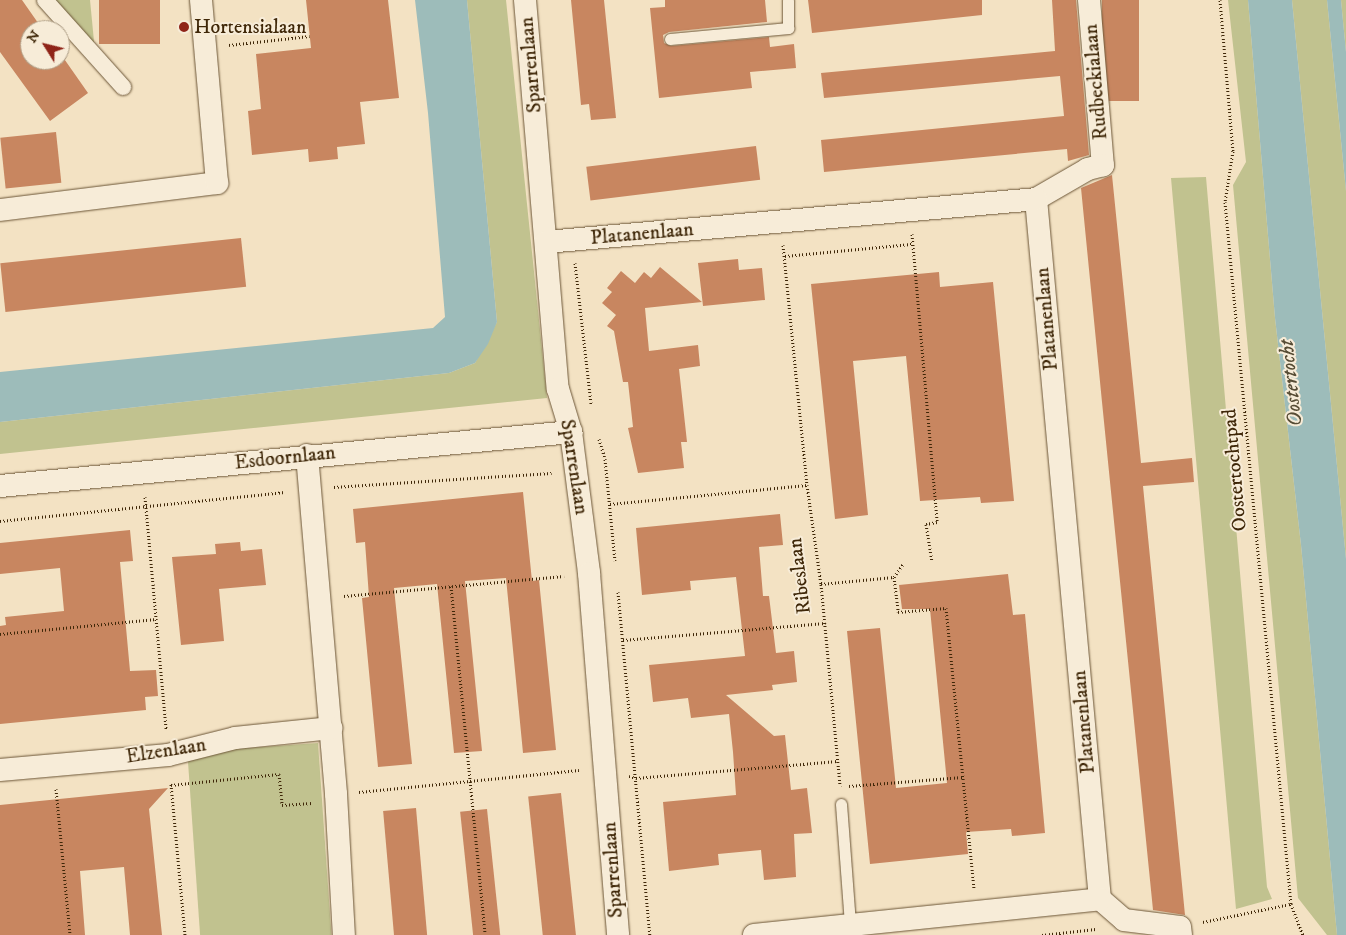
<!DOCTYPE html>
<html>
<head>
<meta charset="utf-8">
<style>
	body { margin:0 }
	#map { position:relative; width:1346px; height:935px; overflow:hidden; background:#f3e2c3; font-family:"IM FELL DW Pica",serif }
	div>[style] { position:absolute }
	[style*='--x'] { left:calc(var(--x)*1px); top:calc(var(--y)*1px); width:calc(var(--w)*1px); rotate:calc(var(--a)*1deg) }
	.green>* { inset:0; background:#c1c28f; transform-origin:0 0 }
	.water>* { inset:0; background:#9dbcba }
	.building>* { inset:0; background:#c88660; transform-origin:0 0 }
	.path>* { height:3px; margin-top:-1.5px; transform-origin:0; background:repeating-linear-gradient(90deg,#3f2708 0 1px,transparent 0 3.5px) }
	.roads { filter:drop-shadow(0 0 1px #6c5637) drop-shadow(0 0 1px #6c5637) }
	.service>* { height:11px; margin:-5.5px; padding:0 5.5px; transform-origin:5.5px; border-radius:5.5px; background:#f7ecd8 }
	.pedestrian>* { height:16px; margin:-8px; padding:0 8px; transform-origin:8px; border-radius:8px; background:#f7ecd8 }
	.minor>* { height:22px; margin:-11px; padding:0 11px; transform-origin:11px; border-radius:11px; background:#f7ecd8 }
	.dots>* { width:14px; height:14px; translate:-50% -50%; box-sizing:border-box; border:2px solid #f7ecd8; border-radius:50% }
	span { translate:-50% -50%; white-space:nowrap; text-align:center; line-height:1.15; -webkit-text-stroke:4px #f7ecd8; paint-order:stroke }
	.poi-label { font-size:20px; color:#3f2708 }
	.left { translate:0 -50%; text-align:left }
	.street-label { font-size:20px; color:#3f2708 }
	.water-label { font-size:21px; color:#564c34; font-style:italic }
	.north { position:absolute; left:20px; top:20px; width:50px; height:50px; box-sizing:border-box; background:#f7ecd8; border:1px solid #ad9d85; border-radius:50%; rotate:306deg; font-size:14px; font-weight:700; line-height:20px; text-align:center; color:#3f2708 }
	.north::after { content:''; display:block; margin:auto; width:18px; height:22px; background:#8f2418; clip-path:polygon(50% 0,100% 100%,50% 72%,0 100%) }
</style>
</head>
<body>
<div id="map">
	<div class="green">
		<div style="clip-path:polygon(50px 0,90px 0,96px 62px)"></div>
		<div style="clip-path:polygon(467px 0,506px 0,547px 398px,0 454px,0 422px,449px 373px,475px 363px,497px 322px)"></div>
		<div style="clip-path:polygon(1228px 0,1248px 0,1275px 318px,1301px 545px,1337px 935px,1327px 935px,1298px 898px,1233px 185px,1246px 162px)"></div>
		<div style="clip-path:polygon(1292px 0,1327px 0,1346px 191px,1346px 559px)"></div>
		<div style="clip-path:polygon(1341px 0,1346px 0,1346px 52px)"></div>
		<div style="clip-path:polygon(1206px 177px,1267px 887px,1272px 899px,1236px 909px,1171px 178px)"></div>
		<div style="left:318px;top:743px;width:193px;height:131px;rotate:86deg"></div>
	</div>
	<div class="water">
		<div style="clip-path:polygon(415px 0,467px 0,497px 322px,488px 344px,475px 363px,449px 373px,0 422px,0 372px,433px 328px,445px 317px,428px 113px)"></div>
		<div style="clip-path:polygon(1248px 0,1292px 0,1346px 559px,1346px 935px,1337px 935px,1301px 545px,1275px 318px)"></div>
		<div style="clip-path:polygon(1327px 0,1341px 0,1346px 52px,1346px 191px)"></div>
	</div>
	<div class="building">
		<div style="clip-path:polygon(0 0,22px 0,43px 30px,30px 30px,30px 60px,60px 60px,60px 53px,88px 93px,50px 121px,0 52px)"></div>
		<div style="left:99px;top:0;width:61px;height:44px"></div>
		<div style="clip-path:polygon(306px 0,388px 0,399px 98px,360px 102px,365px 144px,337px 147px,338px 159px,309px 162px,308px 149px,252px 155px,248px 111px,261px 109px,256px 54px,311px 48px)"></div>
		<div style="clip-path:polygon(571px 0,604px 0,616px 118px,591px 120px,589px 104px,581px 105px)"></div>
		<div style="clip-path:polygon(665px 0,765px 0,767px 22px,669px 32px,663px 35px,664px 43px,671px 46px,769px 37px,770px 47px,794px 44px,796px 68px,750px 72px,752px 88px,659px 98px,650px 8px,665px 7px)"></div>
		<div style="clip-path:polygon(808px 0,982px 0,982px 15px,812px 33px)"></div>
		<div style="clip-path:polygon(1052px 0,1076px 0,1089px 155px,1068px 161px,1067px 149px,824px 172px,821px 140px,1064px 116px,1060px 76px,824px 98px,821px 73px,1055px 51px)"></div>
		<div style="left:1102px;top:0;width:37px;height:101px"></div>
		<div style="left:56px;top:132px;width:51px;height:56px;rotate:84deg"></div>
		<div style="left:756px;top:146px;width:34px;height:171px;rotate:83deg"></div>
		<div style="clip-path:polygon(1112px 175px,1141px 463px,1192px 458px,1194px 482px,1143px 486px,1185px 915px,1153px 910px,1102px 402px,1081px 188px)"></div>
		<div style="left:241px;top:238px;width:49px;height:242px;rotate:84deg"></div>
		<div style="clip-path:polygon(738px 259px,739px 270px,762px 268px,765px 300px,703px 306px,698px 263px)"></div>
		<div style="clip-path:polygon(660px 267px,702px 302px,645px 308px,649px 351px,698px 345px,700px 366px,679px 369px,687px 442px,681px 442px,684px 468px,638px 473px,628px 428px,633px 427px,628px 382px,623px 382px,614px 331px,607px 326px,616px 315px,602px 303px,612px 292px,607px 288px,621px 271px,635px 283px,644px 272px,651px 278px)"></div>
		<div style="clip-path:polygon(939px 272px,940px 287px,993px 282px,1014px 501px,981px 503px,980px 497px,920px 501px,906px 356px,853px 361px,868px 515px,835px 519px,811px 284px)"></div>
		<div style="clip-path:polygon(523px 492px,532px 581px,539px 580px,556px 750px,523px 753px,506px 578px,465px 581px,482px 751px,454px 753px,437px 584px,394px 588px,412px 764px,378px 767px,362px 598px,369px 597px,365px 542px,356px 543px,353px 509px)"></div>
		<div style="clip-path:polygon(780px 514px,783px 545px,759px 547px,763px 596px,769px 596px,776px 653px,794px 651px,797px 682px,772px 685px,773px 690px,726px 695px,774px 736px,785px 735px,791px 790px,807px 788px,812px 833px,794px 834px,796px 877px,764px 880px,761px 850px,718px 854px,719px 865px,669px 871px,663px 802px,736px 795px,733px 752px,729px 714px,691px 718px,688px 698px,653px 702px,649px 665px,745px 656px,736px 577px,690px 581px,691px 590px,642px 595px,636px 528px)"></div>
		<div style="clip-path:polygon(130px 530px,133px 561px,120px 562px,130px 671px,156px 670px,158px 696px,145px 697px,146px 710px,0 724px,0 626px,6px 625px,5px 617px,64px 611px,60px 568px,0 574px,0 543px)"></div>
		<div style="clip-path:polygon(240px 542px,241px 551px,262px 549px,266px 585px,219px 589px,224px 641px,181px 645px,172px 557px,216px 554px,215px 544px)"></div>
		<div style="clip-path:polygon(1008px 574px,1013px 615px,1025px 614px,1045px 833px,1012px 836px,1011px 829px,966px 832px,968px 854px,870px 864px,847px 631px,880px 628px,896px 788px,947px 783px,930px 609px,902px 609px,899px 585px)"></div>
		<div style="clip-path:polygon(168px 788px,149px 809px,162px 935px,130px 935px,124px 867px,80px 871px,85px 935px,0 935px,0 805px)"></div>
		<div style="left:561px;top:793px;width:143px;height:33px;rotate:84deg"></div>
		<div style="left:416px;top:808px;width:128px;height:33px;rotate:85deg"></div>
		<div style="left:487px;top:809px;width:127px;height:27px;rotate:84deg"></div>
	</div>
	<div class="path">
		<div style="--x:1220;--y:0;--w:152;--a:85.1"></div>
		<div style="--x:1233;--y:151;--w:52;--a:98.9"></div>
		<div style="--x:1225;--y:202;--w:705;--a:84.63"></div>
		<div style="--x:1291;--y:904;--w:33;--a:69"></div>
		<div style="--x:229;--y:45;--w:81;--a:-6.3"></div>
		<div style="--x:912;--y:234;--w:289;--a:85"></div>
		<div style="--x:937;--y:522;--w:11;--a:170"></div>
		<div style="--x:926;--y:524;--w:37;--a:81"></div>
		<div style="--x:783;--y:245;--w:241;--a:84.3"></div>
		<div style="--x:807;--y:485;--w:100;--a:82"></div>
		<div style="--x:821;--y:584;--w:203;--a:84.6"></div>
		<div style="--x:785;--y:256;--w:129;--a:-5.4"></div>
		<div style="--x:575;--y:263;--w:142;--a:83.5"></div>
		<div style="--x:599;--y:439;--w:21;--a:73"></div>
		<div style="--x:605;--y:459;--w:102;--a:84.4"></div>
		<div style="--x:334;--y:487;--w:218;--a:-3.7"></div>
		<div style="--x:145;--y:497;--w:234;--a:84.8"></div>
		<div style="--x:610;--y:504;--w:198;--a:-5.5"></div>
		<div style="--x:0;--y:521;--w:286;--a:-5.8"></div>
		<div style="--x:894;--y:577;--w:35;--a:83"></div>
		<div style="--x:898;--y:612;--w:48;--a:-4.8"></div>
		<div style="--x:946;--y:608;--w:282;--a:84.3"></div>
		<div style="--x:821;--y:584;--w:73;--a:-5.5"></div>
		<div style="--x:894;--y:577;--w:16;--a:-55"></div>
		<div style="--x:451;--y:586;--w:351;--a:84.4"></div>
		<div style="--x:618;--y:592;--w:344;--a:84.7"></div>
		<div style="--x:344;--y:596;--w:221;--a:-5.2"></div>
		<div style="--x:0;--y:634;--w:157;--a:-5.5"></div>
		<div style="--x:623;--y:640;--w:203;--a:-4.8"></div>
		<div style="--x:629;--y:776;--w:7;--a:16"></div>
		<div style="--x:636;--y:778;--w:202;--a:-4.8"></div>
		<div style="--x:171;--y:784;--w:152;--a:84.7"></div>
		<div style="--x:171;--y:785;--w:109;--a:-5.8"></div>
		<div style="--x:279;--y:774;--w:31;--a:84"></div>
		<div style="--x:282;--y:805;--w:30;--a:-4"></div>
		<div style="--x:849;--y:786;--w:114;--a:-4.5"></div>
		<div style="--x:56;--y:789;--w:147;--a:84.5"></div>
		<div style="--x:359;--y:792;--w:221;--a:-5.7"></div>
		<div style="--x:1203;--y:922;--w:90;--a:-11.6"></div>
		<div style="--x:1042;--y:935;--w:54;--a:-6.3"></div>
	</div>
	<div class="roads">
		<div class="service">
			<div style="--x:670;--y:39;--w:119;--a:-5.3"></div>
			<div style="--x:788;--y:28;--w:28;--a:-90"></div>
			<div style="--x:841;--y:804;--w:121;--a:85.7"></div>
		</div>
		<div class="pedestrian">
			<div style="--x:45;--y:0;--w:117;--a:48.1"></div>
		</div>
		<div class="minor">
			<div style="--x:525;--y:0;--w:390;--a:85.2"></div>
			<div style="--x:558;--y:389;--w:45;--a:73.2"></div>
			<div style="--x:571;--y:432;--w:142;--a:82.7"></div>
			<div style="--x:589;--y:573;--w:363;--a:85.4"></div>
			<div style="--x:1089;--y:0;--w:166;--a:85.2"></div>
			<div style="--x:1103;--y:165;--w:16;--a:165"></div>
			<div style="--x:1088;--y:169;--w:60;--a:150"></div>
			<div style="--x:1036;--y:199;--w:703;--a:84.78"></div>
			<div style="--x:0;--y:210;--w:219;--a:-7.1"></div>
			<div style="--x:217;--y:183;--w:184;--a:-95"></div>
			<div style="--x:546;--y:242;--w:492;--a:-5"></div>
			<div style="--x:307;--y:455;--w:340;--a:85.1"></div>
			<div style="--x:336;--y:794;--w:141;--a:86.8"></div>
			<div style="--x:0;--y:486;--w:574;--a:-5.4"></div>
			<div style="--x:0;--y:770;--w:169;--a:-5.1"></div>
			<div style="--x:168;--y:755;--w:69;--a:-14.2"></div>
			<div style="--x:235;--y:738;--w:97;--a:-5.9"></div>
			<div style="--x:1100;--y:899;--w:32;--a:41"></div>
			<div style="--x:1124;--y:920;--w:56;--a:7.1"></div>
			<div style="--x:1180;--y:927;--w:8;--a:83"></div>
			<div style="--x:754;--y:935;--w:348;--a:-5.9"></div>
		</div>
	</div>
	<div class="dots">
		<div style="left:184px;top:27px;background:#8f2418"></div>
	</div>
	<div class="poi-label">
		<span class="left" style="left:194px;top:27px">Hortensialaan</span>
	</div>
	<div class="street-label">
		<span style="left:531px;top:65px;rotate:-95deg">Sparrenlaan</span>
		<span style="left:1096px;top:82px;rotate:-95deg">Rudbeckialaan</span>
		<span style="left:642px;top:234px;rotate:-5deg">Platanenlaan</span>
		<span style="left:1047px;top:319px;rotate:-95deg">Platanenlaan</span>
		<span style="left:285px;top:458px;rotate:-6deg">Esdoornlaan</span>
		<span style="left:574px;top:467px;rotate:81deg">Sparrenlaan</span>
		<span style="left:1235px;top:470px;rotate:-95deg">Oostertochtpad</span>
		<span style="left:800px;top:576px;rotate:-97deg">Ribeslaan</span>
		<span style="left:1084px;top:722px;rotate:-95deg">Platanenlaan</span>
		<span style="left:166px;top:751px;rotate:-9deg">Elzenlaan</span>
		<span style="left:613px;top:870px;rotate:-94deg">Sparrenlaan</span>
	</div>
	<div class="water-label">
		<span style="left:1291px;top:383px;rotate:-96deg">Oostertocht</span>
	</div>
	<div class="north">N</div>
</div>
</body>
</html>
